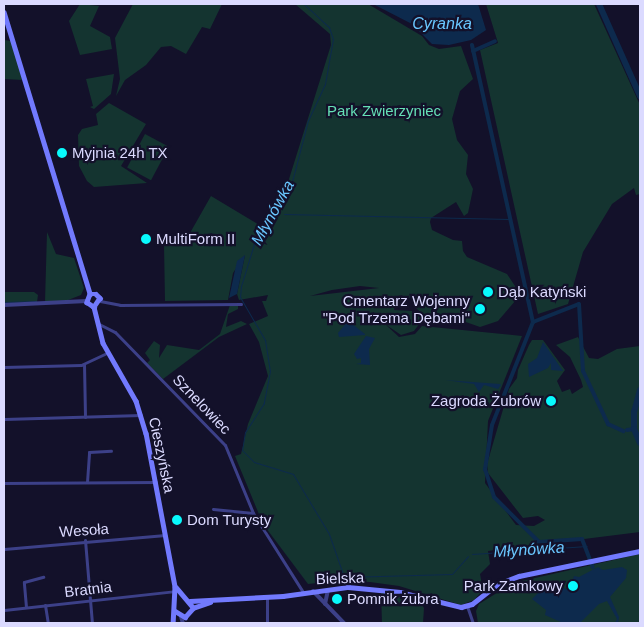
<!DOCTYPE html>
<html>
<head>
<meta charset="utf-8">
<style>
	body { margin:0 }
	#map { position:relative; width:644px; height:627px; overflow:hidden; background:#13112a; font-family:Arial,sans-serif }
	div>[style] { position:absolute }
	[style*='--x'] { left:calc(var(--x)*1px); top:calc(var(--y)*1px); width:calc(var(--w)*1px); rotate:calc(var(--a)*1deg) }
	.green>* { inset:0; background:#143430; transform-origin:0 0 }
	.water>* { inset:0; background:#0d2a4d }
	.stream>* { height:1px; margin:-0.5px; padding:0 0.5px; transform-origin:0.5px; border-radius:0.5px; background:#0d2a4d }
	.canal>* { height:4px; margin:-2px; padding:0 2px; transform-origin:2px; border-radius:2px; background:#0d2a4d }
	.river>* { height:6px; margin:-3px; padding:0 3px; transform-origin:3px; border-radius:3px; background:#0d2a4d }
	.minor>* { height:3px; margin:-1.5px; padding:0 1.5px; transform-origin:1.5px; border-radius:1.5px; background:#3c4088 }
	.tertiary>* { height:4px; margin:-2px; padding:0 2px; transform-origin:2px; border-radius:2px; background:#3c4088 }
	.secondary>* { height:4.5px; margin:-2.25px; padding:0 2.25px; transform-origin:2.25px; border-radius:2.25px; background:#727afe }
	.dots>* { width:14px; height:14px; translate:-50% -50%; box-sizing:border-box; border:2px solid #13112a; border-radius:50% }
	span { translate:-50% -50%; white-space:nowrap; text-align:center; line-height:1.15; -webkit-text-stroke:4.5px #13112a; paint-order:stroke }
	.park-label { font-size:15px; color:#65e0b6 }
	.poi-label { font-size:15px; color:#dbdaff }
	.left { translate:0 -50%; text-align:left }
	.right { translate:-100% -50%; text-align:right }
	.street-label { font-size:15px; color:#dbdaff }
	.water-label { font-size:16px; color:#69c6fe; font-style:italic }
	.frame { position:absolute; inset:0; border:5px solid #dbdaff; pointer-events:none }
</style>
</head>
<body>
<div id="map">
	<div class="green">
		<div style="clip-path:polygon(80px 4px,99px 6px,90px 26px,110px 37px,112px 49px,80px 55px,69px 21px)"></div>
		<div style="clip-path:polygon(133px 4px,222px 4px,210px 29px,202px 27px,186px 54px,171px 46px,161px 47px,146px 65px,125px 80px,116px 96px,120px 79px,115px 38px)"></div>
		<div style="clip-path:polygon(evenodd,295px 4px,368px 4px,422px 36px,429px 45px,439px 49px,461px 46px,473px 79px,460px 91px,452px 119px,457px 140px,468px 155px,466px 174px,473px 189px,468px 213px,464px 216px,456px 202px,431px 218px,430px 222px,432px 230px,453px 240px,462px 241px,463px 251px,467px 257px,507px 274px,515px 286px,516px 300px,498px 321px,480px 327px,443px 314px,427px 318px,416px 308px,414px 298px,398px 297px,394px 310px,413px 311px,423px 319px,414px 331px,401px 335px,385px 324px,399px 337px,415px 334px,422px 326px,522px 336px,488px 421px,485px 483px,516px 525px,534px 526px,545px 520px,538px 516px,523px 518px,488px 473px,487px 464px,509px 389px,517px 378px,518px 370px,529px 345px,532px 340px,543px 340px,565px 370px,557px 381px,562px 392px,570px 389px,572px 394px,583px 387px,581px 380px,570px 357px,556px 345px,578px 337px,589px 358px,598px 359px,617px 349px,640px 346px,640px 532px,488px 551px,490px 564px,480px 574px,483px 590px,474px 600px,461px 605px,399px 586px,370px 582px,337px 581px,308px 584px,263px 524px,235px 456px,241px 454px,248px 424px,268px 376px,259px 342px,249px 324px,268px 316px,262px 301px,266px 301px,268px 295px,239px 300px,237px 294px,245px 255px,233px 273px,228px 300px,165px 301px,164px 245px,178px 245px,180px 233px,190px 233px,211px 196px,261px 226px,284px 195px,331px 45px,330px 34px,295px 4px,360px 286px,379px 288px,310px 296px,332px 290px,360px 286px)"></div>
		<div style="clip-path:polygon(486px 4px,594px 4px,640px 105px,640px 194px,636px 195px,634px 188px,612px 204px,583px 252px,568px 304px,538px 314px,480px 50px,498px 43px)"></div>
		<div style="clip-path:polygon(4px 40px,11px 41px,23px 80px,4px 79px)"></div>
		<div style="clip-path:polygon(114px 74px,111px 94px,94px 109px,90px 107px,93px 106px,86px 79px)"></div>
		<div style="clip-path:polygon(109px 103px,146px 124px,121px 166px,147px 183px,94px 187px,87px 181px,79px 166px,78px 135px,82px 129px,98px 125px,96px 114px)"></div>
		<div style="left:145px;top:134px;width:27px;height:38px;rotate:28deg"></div>
		<div style="clip-path:polygon(47px 232px,56px 254px,74px 258px,84px 288px,81px 295px,63px 302px,45px 302px)"></div>
		<div style="clip-path:polygon(4px 292px,34px 292px,38px 295px,37px 302px,4px 303px)"></div>
		<div style="clip-path:polygon(230px 305px,238px 306px,238px 309px,228px 314px,226px 327px,241px 321px,247px 324px,219px 337px,163px 379px,147px 363px,150px 360px,145px 353px,154px 341px,160px 345px,159px 358px,167px 345px,199px 350px,220px 334px)"></div>
		<div style="clip-path:polygon(640px 554px,640px 623px,478px 623px,476px 611px,479px 604px,513px 583px)"></div>
		<div style="clip-path:polygon(381px 592px,419px 601px,424px 608px,423px 623px,382px 623px)"></div>
	</div>
	<div class="water">
		<div style="clip-path:polygon(373px 4px,478px 4px,486px 30px,471px 40px,449px 45px,432px 44px,412px 24px)"></div>
		<div style="clip-path:polygon(245px 255px,237px 294px,229px 298px,237px 261px)"></div>
		<div style="clip-path:polygon(348px 321px,365px 334px,365px 335px,339px 337px,338px 333px)"></div>
		<div style="clip-path:polygon(366px 336px,375px 338px,369px 349px,370px 365px,356px 364px,361px 363px,361px 358px,357px 359px,354px 354px)"></div>
		<div style="clip-path:polygon(543px 342px,563px 371px,551px 370px,551px 363px,548px 368px,529px 377px,528px 364px,537px 358px)"></div>
		<div style="clip-path:polygon(445px 380px,500px 384px,501px 385px,498px 389px,484px 385px,479px 392px,474px 384px)"></div>
		<div style="clip-path:polygon(598px 567px,603px 570px,622px 567px,627px 570px,626px 578px,610px 597px,619px 617px,618px 623px,615px 623px,617px 619px,607px 601px,599px 604px,580px 623px,563px 623px,545px 615px,546px 610px,532px 599px,542px 589px,559px 586px,569px 590px,574px 576px,579px 577px)"></div>
	</div>
	<div class="stream">
		<div style="--x:304;--y:4;--w:34;--a:43"></div>
		<div style="--x:329;--y:27;--w:13;--a:72"></div>
		<div style="--x:333;--y:39;--w:46;--a:100.1"></div>
		<div style="--x:325;--y:84;--w:40;--a:115"></div>
		<div style="--x:308;--y:120;--w:64;--a:104.5"></div>
		<div style="--x:292;--y:182;--w:73;--a:121.5"></div>
		<div style="--x:254;--y:244;--w:44;--a:107.2"></div>
		<div style="--x:241;--y:286;--w:11;--a:95"></div>
		<div style="--x:240;--y:297;--w:50;--a:59.8"></div>
		<div style="--x:265;--y:340;--w:31;--a:81"></div>
		<div style="--x:270;--y:371;--w:33;--a:101"></div>
		<div style="--x:264;--y:403;--w:35;--a:123"></div>
		<div style="--x:245;--y:432;--w:18;--a:99"></div>
		<div style="--x:242;--y:450;--w:17;--a:45"></div>
		<div style="--x:254;--y:462;--w:41;--a:17.1"></div>
		<div style="--x:293;--y:474;--w:70;--a:59"></div>
		<div style="--x:329;--y:534;--w:46;--a:70.8"></div>
		<div style="--x:344;--y:577;--w:108;--a:-1.6"></div>
		<div style="--x:452;--y:574;--w:24;--a:-48"></div>
		<div style="--x:284;--y:214;--w:226;--a:1.3"></div>
		<div style="--x:4;--y:302;--w:32;--a:-2"></div>
		<div style="--x:472;--y:554;--w:115;--a:-4"></div>
	</div>
	<div class="canal">
		<div style="--x:472;--y:45;--w:284;--a:77.6"></div>
		<div style="--x:533;--y:322;--w:111;--a:111.7"></div>
		<div style="--x:492;--y:425;--w:45;--a:99"></div>
		<div style="--x:485;--y:469;--w:29;--a:72"></div>
		<div style="--x:494;--y:497;--w:64;--a:45"></div>
		<div style="--x:539;--y:542;--w:43;--a:-4"></div>
		<div style="--x:582;--y:539;--w:30;--a:69"></div>
		<div style="--x:473;--y:51;--w:24;--a:-24"></div>
		<div style="--x:533;--y:322;--w:49;--a:-21.4"></div>
		<div style="--x:579;--y:304;--w:67;--a:86.6"></div>
		<div style="--x:583;--y:371;--w:59;--a:64.7"></div>
		<div style="--x:608;--y:424;--w:17;--a:25"></div>
		<div style="--x:627;--y:430;--w:7;--a:-8"></div>
	</div>
	<div class="river">
		<div style="--x:599;--y:4;--w:101;--a:66"></div>
		<div style="--x:640;--y:390;--w:23;--a:105"></div>
		<div style="--x:634;--y:412;--w:17;--a:90"></div>
		<div style="--x:634;--y:429;--w:15;--a:67"></div>
	</div>
	<div class="minor">
		<div style="--x:100;--y:301;--w:20;--a:11"></div>
		<div style="--x:120;--y:305;--w:121;--a:-0.5"></div>
		<div style="--x:99;--y:324;--w:18;--a:27"></div>
		<div style="--x:115;--y:332;--w:158;--a:45.8"></div>
		<div style="--x:225;--y:445;--w:74;--a:67.6"></div>
		<div style="--x:253;--y:513;--w:93;--a:57.7"></div>
		<div style="--x:84;--y:364;--w:53;--a:88.9"></div>
		<div style="--x:4;--y:367;--w:77;--a:-1.5"></div>
		<div style="--x:81;--y:365;--w:29;--a:-25"></div>
		<div style="--x:4;--y:419;--w:137;--a:-1.7"></div>
		<div style="--x:87;--y:482;--w:30;--a:-86"></div>
		<div style="--x:89;--y:452;--w:22;--a:-3"></div>
		<div style="--x:4;--y:483;--w:152;--a:-0.4"></div>
		<div style="--x:213;--y:509;--w:40;--a:5.7"></div>
		<div style="--x:85;--y:540;--w:83;--a:85.2"></div>
		<div style="--x:4;--y:549;--w:162;--a:-5"></div>
		<div style="--x:45;--y:605;--w:18;--a:81"></div>
		<div style="--x:467;--y:606;--w:18;--a:71"></div>
		<div style="--x:26;--y:607;--w:25;--a:-95"></div>
		<div style="--x:24;--y:582;--w:20;--a:-15"></div>
		<div style="--x:4;--y:610;--w:172;--a:-6.3"></div>
		<div style="--x:267;--y:623;--w:26;--a:-90"></div>
	</div>
	<div class="tertiary">
		<div style="--x:4;--y:305;--w:83;--a:-2.8"></div>
		<div style="--x:313;--y:591;--w:45;--a:45.9"></div>
		<div style="--x:325;--y:604;--w:14;--a:-78"></div>
		<div style="--x:181;--y:617;--w:6;--a:72"></div>
	</div>
	<div class="secondary">
		<div style="--x:4;--y:12;--w:295;--a:73"></div>
		<div style="--x:90;--y:294;--w:6;--a:0"></div>
		<div style="--x:96;--y:294;--w:6;--a:45"></div>
		<div style="--x:100;--y:298;--w:11;--a:124"></div>
		<div style="--x:90;--y:294;--w:9;--a:111"></div>
		<div style="--x:87;--y:302;--w:9;--a:36"></div>
		<div style="--x:94;--y:307;--w:37;--a:76"></div>
		<div style="--x:103;--y:343;--w:67;--a:60.4"></div>
		<div style="--x:136;--y:401;--w:34;--a:73"></div>
		<div style="--x:146;--y:433;--w:157;--a:79.3"></div>
		<div style="--x:175;--y:587;--w:35;--a:93"></div>
		<div style="--x:190;--y:601;--w:93;--a:-3.1"></div>
		<div style="--x:283;--y:596;--w:66;--a:-7.9"></div>
		<div style="--x:348;--y:587;--w:52;--a:5.5"></div>
		<div style="--x:400;--y:592;--w:63;--a:13.8"></div>
		<div style="--x:461;--y:607;--w:11;--a:-15"></div>
		<div style="--x:472;--y:604;--w:33;--a:-38"></div>
		<div style="--x:498;--y:584;--w:22;--a:-21"></div>
		<div style="--x:519;--y:576;--w:124;--a:-11.7"></div>
		<div style="--x:193;--y:608;--w:18;--a:-19"></div>
		<div style="--x:175;--y:611;--w:12;--a:31"></div>
		<div style="--x:185;--y:617;--w:12;--a:-48"></div>
		<div style="--x:193;--y:608;--w:26;--a:-130"></div>
	</div>
	<div class="dots">
		<div style="left:62px;top:153px;background:#08fafd"></div>
		<div style="left:146px;top:239px;background:#08fafd"></div>
		<div style="left:488px;top:292px;background:#08fafd"></div>
		<div style="left:480px;top:309px;background:#08fafd"></div>
		<div style="left:551px;top:401px;background:#08fafd"></div>
		<div style="left:177px;top:520px;background:#08fafd"></div>
		<div style="left:573px;top:586px;background:#08fafd"></div>
		<div style="left:337px;top:599px;background:#08fafd"></div>
	</div>
	<div class="park-label">
		<span style="left:384px;top:111px">Park Zwierzyniec</span>
	</div>
	<div class="poi-label">
		<span class="left" style="left:72px;top:153px">Myjnia 24h TX</span>
		<span class="left" style="left:156px;top:239px">MultiForm II</span>
		<span class="left" style="left:498px;top:292px">Dąb Katyński</span>
		<span class="right" style="left:470px;top:309px">Cmentarz Wojenny<br>"Pod Trzema Dębami"</span>
		<span class="right" style="left:541px;top:401px">Zagroda Żubrów</span>
		<span class="left" style="left:187px;top:520px">Dom Turysty</span>
		<span class="right" style="left:563px;top:586px">Park Zamkowy</span>
		<span class="left" style="left:347px;top:599px">Pomnik żubra</span>
	</div>
	<div class="street-label">
		<span style="left:202px;top:404px;rotate:46deg">Sznelowiec</span>
		<span style="left:162px;top:455px;rotate:78deg">Cieszyńska</span>
		<span style="left:84px;top:530px;rotate:-4deg">Wesoła</span>
		<span style="left:340px;top:578px;rotate:-2deg">Bielska</span>
		<span style="left:88px;top:589px;rotate:-7deg">Bratnia</span>
	</div>
	<div class="water-label">
		<span style="left:442px;top:24px">Cyranka</span>
		<span style="left:273px;top:213px;rotate:-61deg">Młynówka</span>
		<span style="left:529px;top:550px;rotate:-4deg">Młynówka</span>
	</div>
	<div class="frame"></div>
</div>
</body>
</html>
